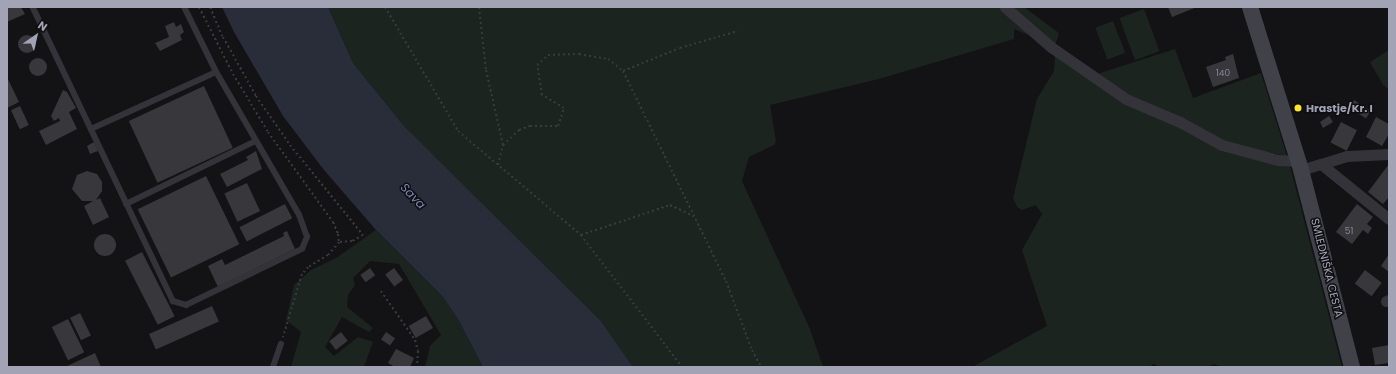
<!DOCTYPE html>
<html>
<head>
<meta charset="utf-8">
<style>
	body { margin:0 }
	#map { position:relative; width:1396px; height:374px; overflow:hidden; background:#131214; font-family:Poppins,sans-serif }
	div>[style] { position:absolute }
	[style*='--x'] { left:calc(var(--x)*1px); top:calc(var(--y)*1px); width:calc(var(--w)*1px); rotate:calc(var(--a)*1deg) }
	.green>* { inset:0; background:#1c241f; transform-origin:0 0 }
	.water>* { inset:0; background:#282d39 }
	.building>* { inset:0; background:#37373c; transform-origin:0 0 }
	.round { border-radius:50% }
	.path>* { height:2px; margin-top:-1px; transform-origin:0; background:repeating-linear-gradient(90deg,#393940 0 2px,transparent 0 5px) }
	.lane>* { height:5.5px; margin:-2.75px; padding:0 2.75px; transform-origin:2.75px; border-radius:2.75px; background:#333339 }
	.street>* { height:11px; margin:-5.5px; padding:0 5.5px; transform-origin:5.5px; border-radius:5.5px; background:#333339 }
	.secondary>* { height:16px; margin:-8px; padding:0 8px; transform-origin:8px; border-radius:8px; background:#414149 }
	.dots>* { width:11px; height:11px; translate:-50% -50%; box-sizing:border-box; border:2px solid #0e0d0f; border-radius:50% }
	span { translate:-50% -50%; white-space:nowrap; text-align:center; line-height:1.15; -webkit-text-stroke:3px #0e0d0f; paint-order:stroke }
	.number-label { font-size:9px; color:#878998 }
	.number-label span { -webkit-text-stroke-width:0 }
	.poi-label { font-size:11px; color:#a2a4b6; font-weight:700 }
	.left { translate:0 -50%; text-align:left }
	.street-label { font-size:11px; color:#a2a4b6 }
	.water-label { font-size:12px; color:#7689b4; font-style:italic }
	.frame { position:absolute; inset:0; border:8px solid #a2a4b6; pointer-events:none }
	.north { position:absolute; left:16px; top:16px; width:40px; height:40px; -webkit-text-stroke:3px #0e0d0f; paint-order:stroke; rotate:34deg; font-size:11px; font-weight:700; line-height:16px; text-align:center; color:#a2a4b6 }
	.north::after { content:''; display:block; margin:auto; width:14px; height:18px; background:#a2a4b6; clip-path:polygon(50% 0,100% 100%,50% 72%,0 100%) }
</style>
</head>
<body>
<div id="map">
	<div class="green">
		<div style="clip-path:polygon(328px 7px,1024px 7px,1059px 33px,1055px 46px,1014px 29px,1014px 39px,879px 79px,770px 105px,776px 141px,774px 145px,749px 157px,742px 181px,810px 329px,823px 367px,633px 367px,601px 321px,404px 126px,353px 63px)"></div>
		<div style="left:1144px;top:9px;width:45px;height:26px;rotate:70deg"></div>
		<div style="left:1113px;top:21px;width:34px;height:19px;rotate:69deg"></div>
		<div style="clip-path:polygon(1175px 49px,1193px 98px,1261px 73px,1287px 156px,1223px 143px,1144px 104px,1097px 74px)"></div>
		<div style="clip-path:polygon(1389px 50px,1389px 90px,1383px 85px,1370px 62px)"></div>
		<div style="clip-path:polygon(1055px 55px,1125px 102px,1290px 166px,1342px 367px,1222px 367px,1214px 364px,1208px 367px,1159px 367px,1154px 364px,1149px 367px,972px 367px,1047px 326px,1022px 250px,1042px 214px,1036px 205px,1022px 210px,1017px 207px,1013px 198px,1037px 99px,1054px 71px)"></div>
		<div style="clip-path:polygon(376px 230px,443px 297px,459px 321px,483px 367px,425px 367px,430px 346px,441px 335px,399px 264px,370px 261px,353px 278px,355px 285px,348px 295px,347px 307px,373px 328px,369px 332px,342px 317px,325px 347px,334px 356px,358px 337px,373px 342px,364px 367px,291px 367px,301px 332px,286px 320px,294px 285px,311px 270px,336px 258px)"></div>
	</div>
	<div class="water">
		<div style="clip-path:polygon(222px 7px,328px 7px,353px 63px,404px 126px,601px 321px,633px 367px,483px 367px,459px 321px,443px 297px,376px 230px,324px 170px,283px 116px,234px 32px)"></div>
	</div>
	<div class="building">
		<div style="clip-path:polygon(7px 7px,21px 7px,25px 14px,7px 22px)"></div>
		<div style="clip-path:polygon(1168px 7px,1197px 7px,1172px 17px)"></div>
		<div style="clip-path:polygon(174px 22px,176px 27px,181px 24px,184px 32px,180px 35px,182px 40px,160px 51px,155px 43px,169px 37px,165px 26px)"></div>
		<div class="round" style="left:18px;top:35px;width:18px;height:18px"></div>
		<div style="clip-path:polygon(1233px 54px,1239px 78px,1213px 87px,1206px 67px,1226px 60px,1225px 57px)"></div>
		<div class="round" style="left:29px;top:58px;width:18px;height:18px"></div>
		<div style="clip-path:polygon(7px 77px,19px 102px,7px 108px)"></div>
		<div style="left:204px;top:86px;width:68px;height:83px;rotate:65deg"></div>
		<div style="clip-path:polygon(63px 90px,67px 92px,76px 108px,69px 112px,77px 129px,46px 145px,39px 131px,60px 121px,59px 118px,54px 121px,51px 116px)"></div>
		<div style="left:1354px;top:100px;width:20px;height:9px;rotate:33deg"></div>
		<div style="left:20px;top:106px;width:21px;height:10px;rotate:65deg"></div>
		<div style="clip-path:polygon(1329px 116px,1333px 122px,1323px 128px,1320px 122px)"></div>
		<div style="clip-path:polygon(1376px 117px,1389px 124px,1389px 134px,1382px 146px,1366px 137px)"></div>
		<div style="left:1341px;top:122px;width:18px;height:23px;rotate:27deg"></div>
		<div style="clip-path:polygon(94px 142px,98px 151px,90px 154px,87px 146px)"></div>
		<div style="clip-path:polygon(256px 151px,262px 169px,227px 187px,220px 174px,248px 160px,246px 157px)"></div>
		<div style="clip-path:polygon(1389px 164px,1389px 197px,1383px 204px,1368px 192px)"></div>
		<div style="clip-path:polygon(87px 171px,97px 174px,102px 182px,102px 191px,96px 200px,100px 198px,109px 217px,93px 225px,84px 206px,93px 201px,82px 201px,72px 189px,77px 175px)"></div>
		<div style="left:206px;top:176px;width:76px;height:76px;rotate:64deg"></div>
		<div style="left:247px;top:183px;width:31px;height:25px;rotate:65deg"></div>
		<div style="left:285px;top:204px;width:16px;height:51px;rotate:63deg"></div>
		<div style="clip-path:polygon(1357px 204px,1373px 217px,1367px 224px,1372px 228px,1368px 234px,1363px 230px,1352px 244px,1336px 232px)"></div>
		<div style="clip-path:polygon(287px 231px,295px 249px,218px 287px,208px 266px,222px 259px,225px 265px,284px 236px,283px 233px)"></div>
		<div class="round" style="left:94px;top:234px;width:22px;height:22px"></div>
		<div style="left:142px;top:252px;width:72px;height:19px;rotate:63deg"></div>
		<div style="clip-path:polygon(1389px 254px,1389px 272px,1381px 266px)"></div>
		<div style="left:370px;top:268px;width:9px;height:12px;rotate:54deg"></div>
		<div style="left:394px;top:268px;width:15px;height:11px;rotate:53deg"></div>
		<div style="left:1365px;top:270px;width:21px;height:17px;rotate:37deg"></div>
		<div style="left:212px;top:306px;width:17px;height:69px;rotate:66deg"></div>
		<div style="left:80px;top:313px;width:25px;height:11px;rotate:64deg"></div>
		<div style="left:426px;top:316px;width:14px;height:20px;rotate:60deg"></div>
		<div style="left:68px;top:319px;width:37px;height:18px;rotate:64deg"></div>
		<div style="left:341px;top:332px;width:11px;height:15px;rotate:52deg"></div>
		<div style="left:386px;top:332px;width:11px;height:9px;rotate:34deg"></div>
		<div style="clip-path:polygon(1389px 345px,1389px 363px,1375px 365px,1372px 348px)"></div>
		<div style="clip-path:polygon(396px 349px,414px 358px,410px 367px,395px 367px,388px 363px)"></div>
		<div style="clip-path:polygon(95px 353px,101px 367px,65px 367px)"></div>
	</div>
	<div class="path">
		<div style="--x:199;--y:7;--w:75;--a:63.1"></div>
		<div style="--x:233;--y:74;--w:68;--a:58.9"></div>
		<div style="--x:268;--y:132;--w:111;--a:54.2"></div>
		<div style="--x:333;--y:222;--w:13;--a:67"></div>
		<div style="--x:338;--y:234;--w:8;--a:83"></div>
		<div style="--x:210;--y:7;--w:33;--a:67"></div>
		<div style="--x:223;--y:37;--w:68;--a:60.8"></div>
		<div style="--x:256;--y:96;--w:60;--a:55.2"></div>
		<div style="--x:290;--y:145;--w:116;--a:51"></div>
		<div style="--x:363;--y:235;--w:13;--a:151"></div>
		<div style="--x:352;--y:241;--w:13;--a:176"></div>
		<div style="--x:339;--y:242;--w:17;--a:130"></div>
		<div style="--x:328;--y:255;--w:23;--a:149"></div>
		<div style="--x:308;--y:267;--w:9;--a:131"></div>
		<div style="--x:302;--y:274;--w:66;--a:106.8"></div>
		<div style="--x:385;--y:7;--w:144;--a:59.5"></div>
		<div style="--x:458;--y:131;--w:161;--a:40.2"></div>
		<div style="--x:581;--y:235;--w:166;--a:52.6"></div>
		<div style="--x:479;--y:7;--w:63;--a:83.7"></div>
		<div style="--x:486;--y:70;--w:77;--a:77.2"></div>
		<div style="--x:623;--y:71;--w:234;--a:63.9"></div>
		<div style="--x:726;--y:281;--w:74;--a:69.4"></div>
		<div style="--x:752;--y:350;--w:19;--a:62"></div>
		<div style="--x:498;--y:165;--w:21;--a:-76"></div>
		<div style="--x:503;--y:145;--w:22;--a:-43"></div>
		<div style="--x:519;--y:130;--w:12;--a:-20"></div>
		<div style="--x:530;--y:126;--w:28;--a:0"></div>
		<div style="--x:558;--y:126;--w:19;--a:-72"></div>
		<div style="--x:564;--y:108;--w:26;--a:-149"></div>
		<div style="--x:542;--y:95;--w:30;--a:-99"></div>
		<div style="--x:537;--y:65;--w:15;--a:-42"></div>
		<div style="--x:548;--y:55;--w:31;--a:-2"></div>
		<div style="--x:579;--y:54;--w:29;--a:10"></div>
		<div style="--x:608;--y:59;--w:19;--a:39"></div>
		<div style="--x:623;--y:71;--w:61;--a:-22"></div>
		<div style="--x:680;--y:48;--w:60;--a:-16.3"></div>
		<div style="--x:581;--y:235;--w:94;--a:-18.6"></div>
		<div style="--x:670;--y:205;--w:26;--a:25"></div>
		<div style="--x:381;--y:291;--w:60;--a:55.2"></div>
		<div style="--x:415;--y:340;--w:11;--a:75"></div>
		<div style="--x:418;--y:351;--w:16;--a:94"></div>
	</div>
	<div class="lane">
		<div style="--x:33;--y:7;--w:326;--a:64.5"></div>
		<div style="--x:173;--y:301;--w:14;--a:17"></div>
		<div style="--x:186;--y:305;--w:129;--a:-25.8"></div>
		<div style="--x:302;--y:249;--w:13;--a:-67"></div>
		<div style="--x:307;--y:237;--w:23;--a:-110"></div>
		<div style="--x:299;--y:215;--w:165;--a:-120.1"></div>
		<div style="--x:216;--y:72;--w:72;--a:-116.2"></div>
		<div style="--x:91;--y:129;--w:137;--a:-24.5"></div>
		<div style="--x:126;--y:204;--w:144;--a:-25.9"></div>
		<div style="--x:273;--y:367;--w:24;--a:-71"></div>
	</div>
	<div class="street">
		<div style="--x:1005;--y:7;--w:61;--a:41"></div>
		<div style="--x:1051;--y:47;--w:91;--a:34.7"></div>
		<div style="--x:1126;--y:99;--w:59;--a:23.1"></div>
		<div style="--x:1180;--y:122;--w:48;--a:28.7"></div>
		<div style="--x:1222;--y:145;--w:58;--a:15"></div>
		<div style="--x:1278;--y:160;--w:21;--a:3"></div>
		<div style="--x:1321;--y:164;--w:27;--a:-17"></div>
		<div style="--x:1347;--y:156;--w:42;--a:-2.7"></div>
		<div style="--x:1301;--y:170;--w:21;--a:-17"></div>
		<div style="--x:1321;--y:164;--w:87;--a:39"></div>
		<div style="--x:1386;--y:301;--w:3;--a:-18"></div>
	</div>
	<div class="secondary">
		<div style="--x:1250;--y:7;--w:171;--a:72.6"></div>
		<div style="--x:1301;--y:170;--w:203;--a:75.5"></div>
	</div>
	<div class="dots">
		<div style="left:1298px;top:108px;background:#ffe81f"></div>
	</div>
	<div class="number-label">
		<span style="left:1223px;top:73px">140</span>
		<span style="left:1349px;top:231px">51</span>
	</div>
	<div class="poi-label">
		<span class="left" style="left:1306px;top:108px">Hrastje/Kr. I</span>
	</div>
	<div class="street-label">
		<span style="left:1327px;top:268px;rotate:76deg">SMLEDNIŠKA CESTA</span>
	</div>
	<div class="water-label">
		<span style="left:413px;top:196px;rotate:46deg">Sava</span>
	</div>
	<div class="frame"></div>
	<div class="north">N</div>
</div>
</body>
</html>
